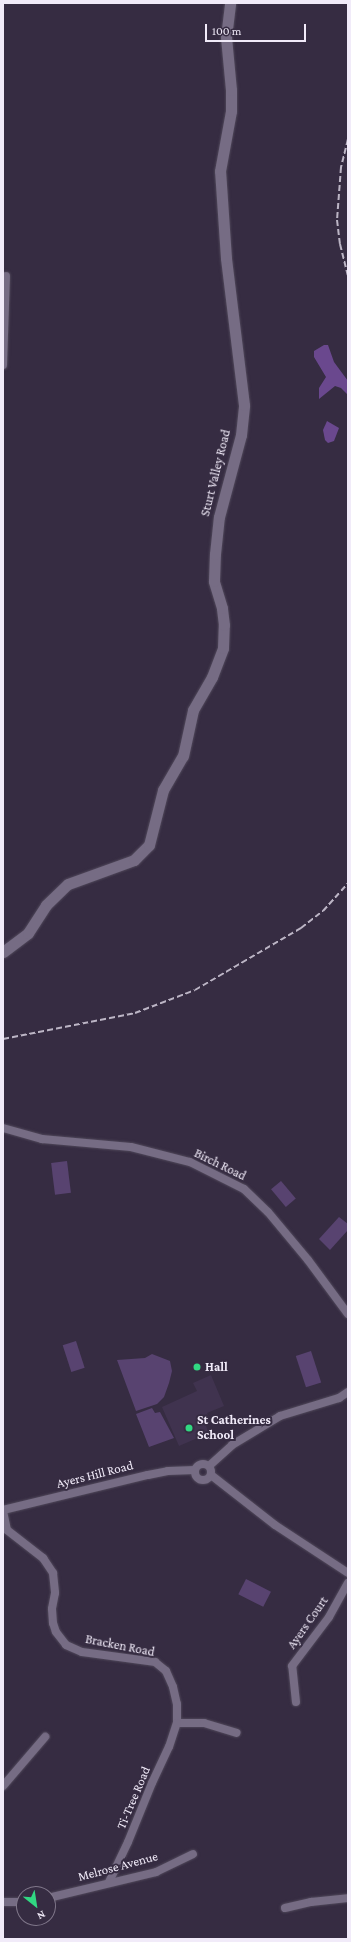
<!DOCTYPE html>
<html>
<head>
<meta charset="utf-8">
<style>
	body { margin:0 }
	#map { position:relative; width:351px; height:1942px; overflow:hidden; background:#362c42; font-family:"Crimson Pro",serif }
	div>[style] { position:absolute }
	[style*='--x'] { left:calc(var(--x)*1px); top:calc(var(--y)*1px); width:calc(var(--w)*1px); rotate:calc(var(--a)*1deg) }
	.built>* { inset:0; background:#40334f }
	.green>* { inset:0; background:#584370; transform-origin:0 0 }
	.water>* { inset:0; background:#6a488e }
	.roads { filter:drop-shadow(0 0 1px #50485a) drop-shadow(0 0 1px #50485a) }
	.street>* { height:8px; margin:-4px; padding:0 4px; transform-origin:4px; border-radius:4px; background:#766c84 }
	.street>.ring { margin:-4px; padding:0; box-sizing:content-box; background:none; border:8px solid #766c84; border-radius:50% }
	.secondary>* { height:11px; margin:-5.5px; padding:0 5.5px; transform-origin:5.5px; border-radius:5.5px; background:#766c84 }
	.rail>* { height:2px; margin-top:-1px; transform-origin:0; background:repeating-linear-gradient(90deg,#bcb5c5 0 6px,transparent 0 9px) }
	.dots>* { width:11px; height:11px; translate:-50% -50%; box-sizing:border-box; border:2px solid #362c42; border-radius:50% }
	span { translate:-50% -50%; white-space:nowrap; text-align:center; line-height:1.15; -webkit-text-stroke:4px #362c42; paint-order:stroke }
	.street-label { font-size:13px; color:#f1ebf9 }
	.poi-label { font-size:13px; color:#f1ebf9; font-weight:700 }
	.left { translate:0 -50%; text-align:left }
	.frame { position:absolute; inset:0; border:4px solid #f1ebf9; pointer-events:none }
	.north { position:absolute; left:16px; top:1886px; width:40px; height:40px; box-sizing:border-box; background:#362c42; border:1px solid #81788b; border-radius:50%; rotate:150deg; font-size:11px; font-weight:700; line-height:16px; text-align:center; color:#f1ebf9 }
	.north::after { content:''; display:block; margin:auto; width:14px; height:18px; background:#31d882; clip-path:polygon(50% 0,100% 100%,50% 72%,0 100%) }
	.scale { position:absolute; left:205px; top:24px; width:101px; height:18px; box-sizing:border-box; border:2px solid #f1ebf9; border-top:0; padding-left:5px; font-size:12px; line-height:14px; white-space:nowrap; color:#f1ebf9; -webkit-text-stroke:3px #362c42; paint-order:stroke }
</style>
</head>
<body>
<div id="map">
	<div class="built">
		<div style="clip-path:polygon(211px 1375px,224px 1406px,207px 1413px,211px 1421px,205px 1424px,209px 1433px,179px 1446px,162px 1407px,197px 1391px,193px 1383px)"></div>
	</div>
	<div class="green">
		<div style="left:67px;top:1161px;width:32px;height:16px;rotate:83deg"></div>
		<div style="left:281px;top:1181px;width:23px;height:13px;rotate:50deg"></div>
		<div style="clip-path:polygon(339px 1217px,348px 1224px,348px 1230px,330px 1250px,319px 1239px)"></div>
		<div style="left:76px;top:1341px;width:28px;height:14px;rotate:72deg"></div>
		<div style="left:311px;top:1351px;width:33px;height:16px;rotate:72deg"></div>
		<div style="clip-path:polygon(152px 1354px,170px 1361px,172px 1371px,169px 1383px,164px 1397px,157px 1404px,136px 1411px,117px 1360px,145px 1358px)"></div>
		<div style="clip-path:polygon(152px 1408px,155px 1413px,160px 1412px,174px 1438px,149px 1447px,136px 1414px)"></div>
		<div style="left:246px;top:1579px;width:28px;height:17px;rotate:27deg"></div>
	</div>
	<div class="water">
		<div style="clip-path:polygon(324px 345px,328px 345px,334px 362px,348px 381px,348px 395px,341px 388px,335px 386px,319px 399px,319px 388px,326px 377px,314px 357px,314px 351px)"></div>
		<div style="clip-path:polygon(327px 421px,339px 428px,334px 441px,328px 443px,325px 440px,323px 430px)"></div>
	</div>
	<div class="roads">
		<div class="street">
			<div style="--x:3;--y:365;--w:89;--a:-88.1"></div>
			<div style="--x:3;--y:1128;--w:41;--a:15.8"></div>
			<div style="--x:42;--y:1139;--w:89;--a:5.1"></div>
			<div style="--x:131;--y:1147;--w:61;--a:14.3"></div>
			<div style="--x:190;--y:1162;--w:60;--a:26.6"></div>
			<div style="--x:244;--y:1189;--w:33;--a:44"></div>
			<div style="--x:268;--y:1212;--w:62;--a:50.2"></div>
			<div style="--x:308;--y:1260;--w:67;--a:53.5"></div>
			<div class="ring" style="left:195px;top:1464px;width:8px;height:8px"></div>
			<div style="--x:209;--y:1466;--w:31;--a:-42"></div>
			<div style="--x:232;--y:1445;--w:56;--a:-31.1"></div>
			<div style="--x:280;--y:1416;--w:62;--a:-17"></div>
			<div style="--x:339;--y:1398;--w:11;--a:-34"></div>
			<div style="--x:211;--y:1475;--w:81;--a:38"></div>
			<div style="--x:275;--y:1525;--w:87;--a:33.3"></div>
			<div style="--x:3;--y:1510;--w:149;--a:-13.6"></div>
			<div style="--x:148;--y:1475;--w:20;--a:-11"></div>
			<div style="--x:168;--y:1471;--w:27;--a:-2"></div>
			<div style="--x:3;--y:1511;--w:19;--a:78"></div>
			<div style="--x:7;--y:1530;--w:46;--a:37.9"></div>
			<div style="--x:43;--y:1558;--w:18;--a:56"></div>
			<div style="--x:53;--y:1573;--w:20;--a:84"></div>
			<div style="--x:55;--y:1593;--w:16;--a:101"></div>
			<div style="--x:52;--y:1609;--w:14;--a:86"></div>
			<div style="--x:53;--y:1623;--w:9;--a:72"></div>
			<div style="--x:56;--y:1632;--w:16;--a:52"></div>
			<div style="--x:66;--y:1645;--w:17;--a:24"></div>
			<div style="--x:82;--y:1652;--w:74;--a:7.8"></div>
			<div style="--x:155;--y:1662;--w:14;--a:39"></div>
			<div style="--x:166;--y:1671;--w:17;--a:66"></div>
			<div style="--x:173;--y:1687;--w:17;--a:77"></div>
			<div style="--x:177;--y:1704;--w:19;--a:90"></div>
			<div style="--x:177;--y:1723;--w:27;--a:0"></div>
			<div style="--x:204;--y:1723;--w:34;--a:17"></div>
			<div style="--x:296;--y:1702;--w:36;--a:-96"></div>
			<div style="--x:292;--y:1666;--w:61;--a:-52.9"></div>
			<div style="--x:329;--y:1617;--w:39;--a:-61"></div>
			<div style="--x:3;--y:1786;--w:65;--a:-49.4"></div>
			<div style="--x:109;--y:1882;--w:44;--a:-64.6"></div>
			<div style="--x:128;--y:1842;--w:64;--a:-67.9"></div>
			<div style="--x:152;--y:1783;--w:40;--a:-65"></div>
			<div style="--x:169;--y:1747;--w:25;--a:-72"></div>
			<div style="--x:48;--y:1898;--w:111;--a:-13.5"></div>
			<div style="--x:156;--y:1872;--w:41;--a:-25.9"></div>
			<div style="--x:3;--y:1902;--w:21;--a:0"></div>
			<div style="--x:285;--y:1908;--w:27;--a:-13"></div>
			<div style="--x:311;--y:1902;--w:37;--a:-6"></div>
		</div>
		<div class="secondary">
			<div style="--x:3;--y:952;--w:31;--a:-37"></div>
			<div style="--x:28;--y:933;--w:33;--a:-57"></div>
			<div style="--x:46;--y:905;--w:30;--a:-44"></div>
			<div style="--x:68;--y:884;--w:70;--a:-20"></div>
			<div style="--x:134;--y:860;--w:21;--a:-45"></div>
			<div style="--x:149;--y:845;--w:57;--a:-75.7"></div>
			<div style="--x:163;--y:790;--w:39;--a:-60"></div>
			<div style="--x:183;--y:756;--w:47;--a:-77.7"></div>
			<div style="--x:193;--y:710;--w:38;--a:-60"></div>
			<div style="--x:212;--y:677;--w:31;--a:-69"></div>
			<div style="--x:223;--y:648;--w:23;--a:-88"></div>
			<div style="--x:224;--y:625;--w:17;--a:-97"></div>
			<div style="--x:222;--y:608;--w:28;--a:-107"></div>
			<div style="--x:214;--y:581;--w:27;--a:-88"></div>
			<div style="--x:215;--y:554;--w:37;--a:-84"></div>
			<div style="--x:219;--y:517;--w:85;--a:-75"></div>
			<div style="--x:241;--y:435;--w:30;--a:-84"></div>
			<div style="--x:244;--y:405;--w:148;--a:-97"></div>
			<div style="--x:226;--y:258;--w:87;--a:-93.9"></div>
			<div style="--x:220;--y:171;--w:61;--a:-79.6"></div>
			<div style="--x:231;--y:111;--w:21;--a:-90"></div>
			<div style="--x:231;--y:90;--w:53;--a:-95.4"></div>
			<div style="--x:226;--y:37;--w:34;--a:-83"></div>
		</div>
	</div>
	<div class="rail">
		<div style="--x:348;--y:139;--w:29;--a:104"></div>
		<div style="--x:341;--y:167;--w:53;--a:94.3"></div>
		<div style="--x:337;--y:220;--w:24;--a:83"></div>
		<div style="--x:340;--y:244;--w:32;--a:76"></div>
		<div style="--x:3;--y:1039;--w:135;--a:-11.1"></div>
		<div style="--x:135;--y:1013;--w:64;--a:-21"></div>
		<div style="--x:195;--y:990;--w:123;--a:-30.3"></div>
		<div style="--x:301;--y:928;--w:28;--a:-38"></div>
		<div style="--x:323;--y:911;--w:38;--a:-48"></div>
	</div>
	<div class="dots">
		<div style="left:197px;top:1367px;background:#31d882"></div>
		<div style="left:189px;top:1428px;background:#31d882"></div>
	</div>
	<div class="street-label">
		<span style="left:216px;top:473px;rotate:-76deg">Sturt Valley Road</span>
		<span style="left:220px;top:1165px;rotate:26deg">Birch Road</span>
		<span style="left:95px;top:1475px;rotate:-14deg">Ayers Hill Road</span>
		<span style="left:308px;top:1623px;rotate:-55deg">Ayers Court</span>
		<span style="left:120px;top:1646px;rotate:11deg">Bracken Road</span>
		<span style="left:134px;top:1798px;rotate:-67deg">Ti-Tree Road</span>
		<span style="left:118px;top:1867px;rotate:-15deg">Melrose Avenue</span>
	</div>
	<div class="poi-label">
		<span class="left" style="left:205px;top:1367px">Hall</span>
		<span class="left" style="left:197px;top:1428px">St Catherines<br>School</span>
	</div>
	<div class="frame"></div>
	<div class="north">N</div>
	<div class="scale">100 m</div>
</div>
</body>
</html>
